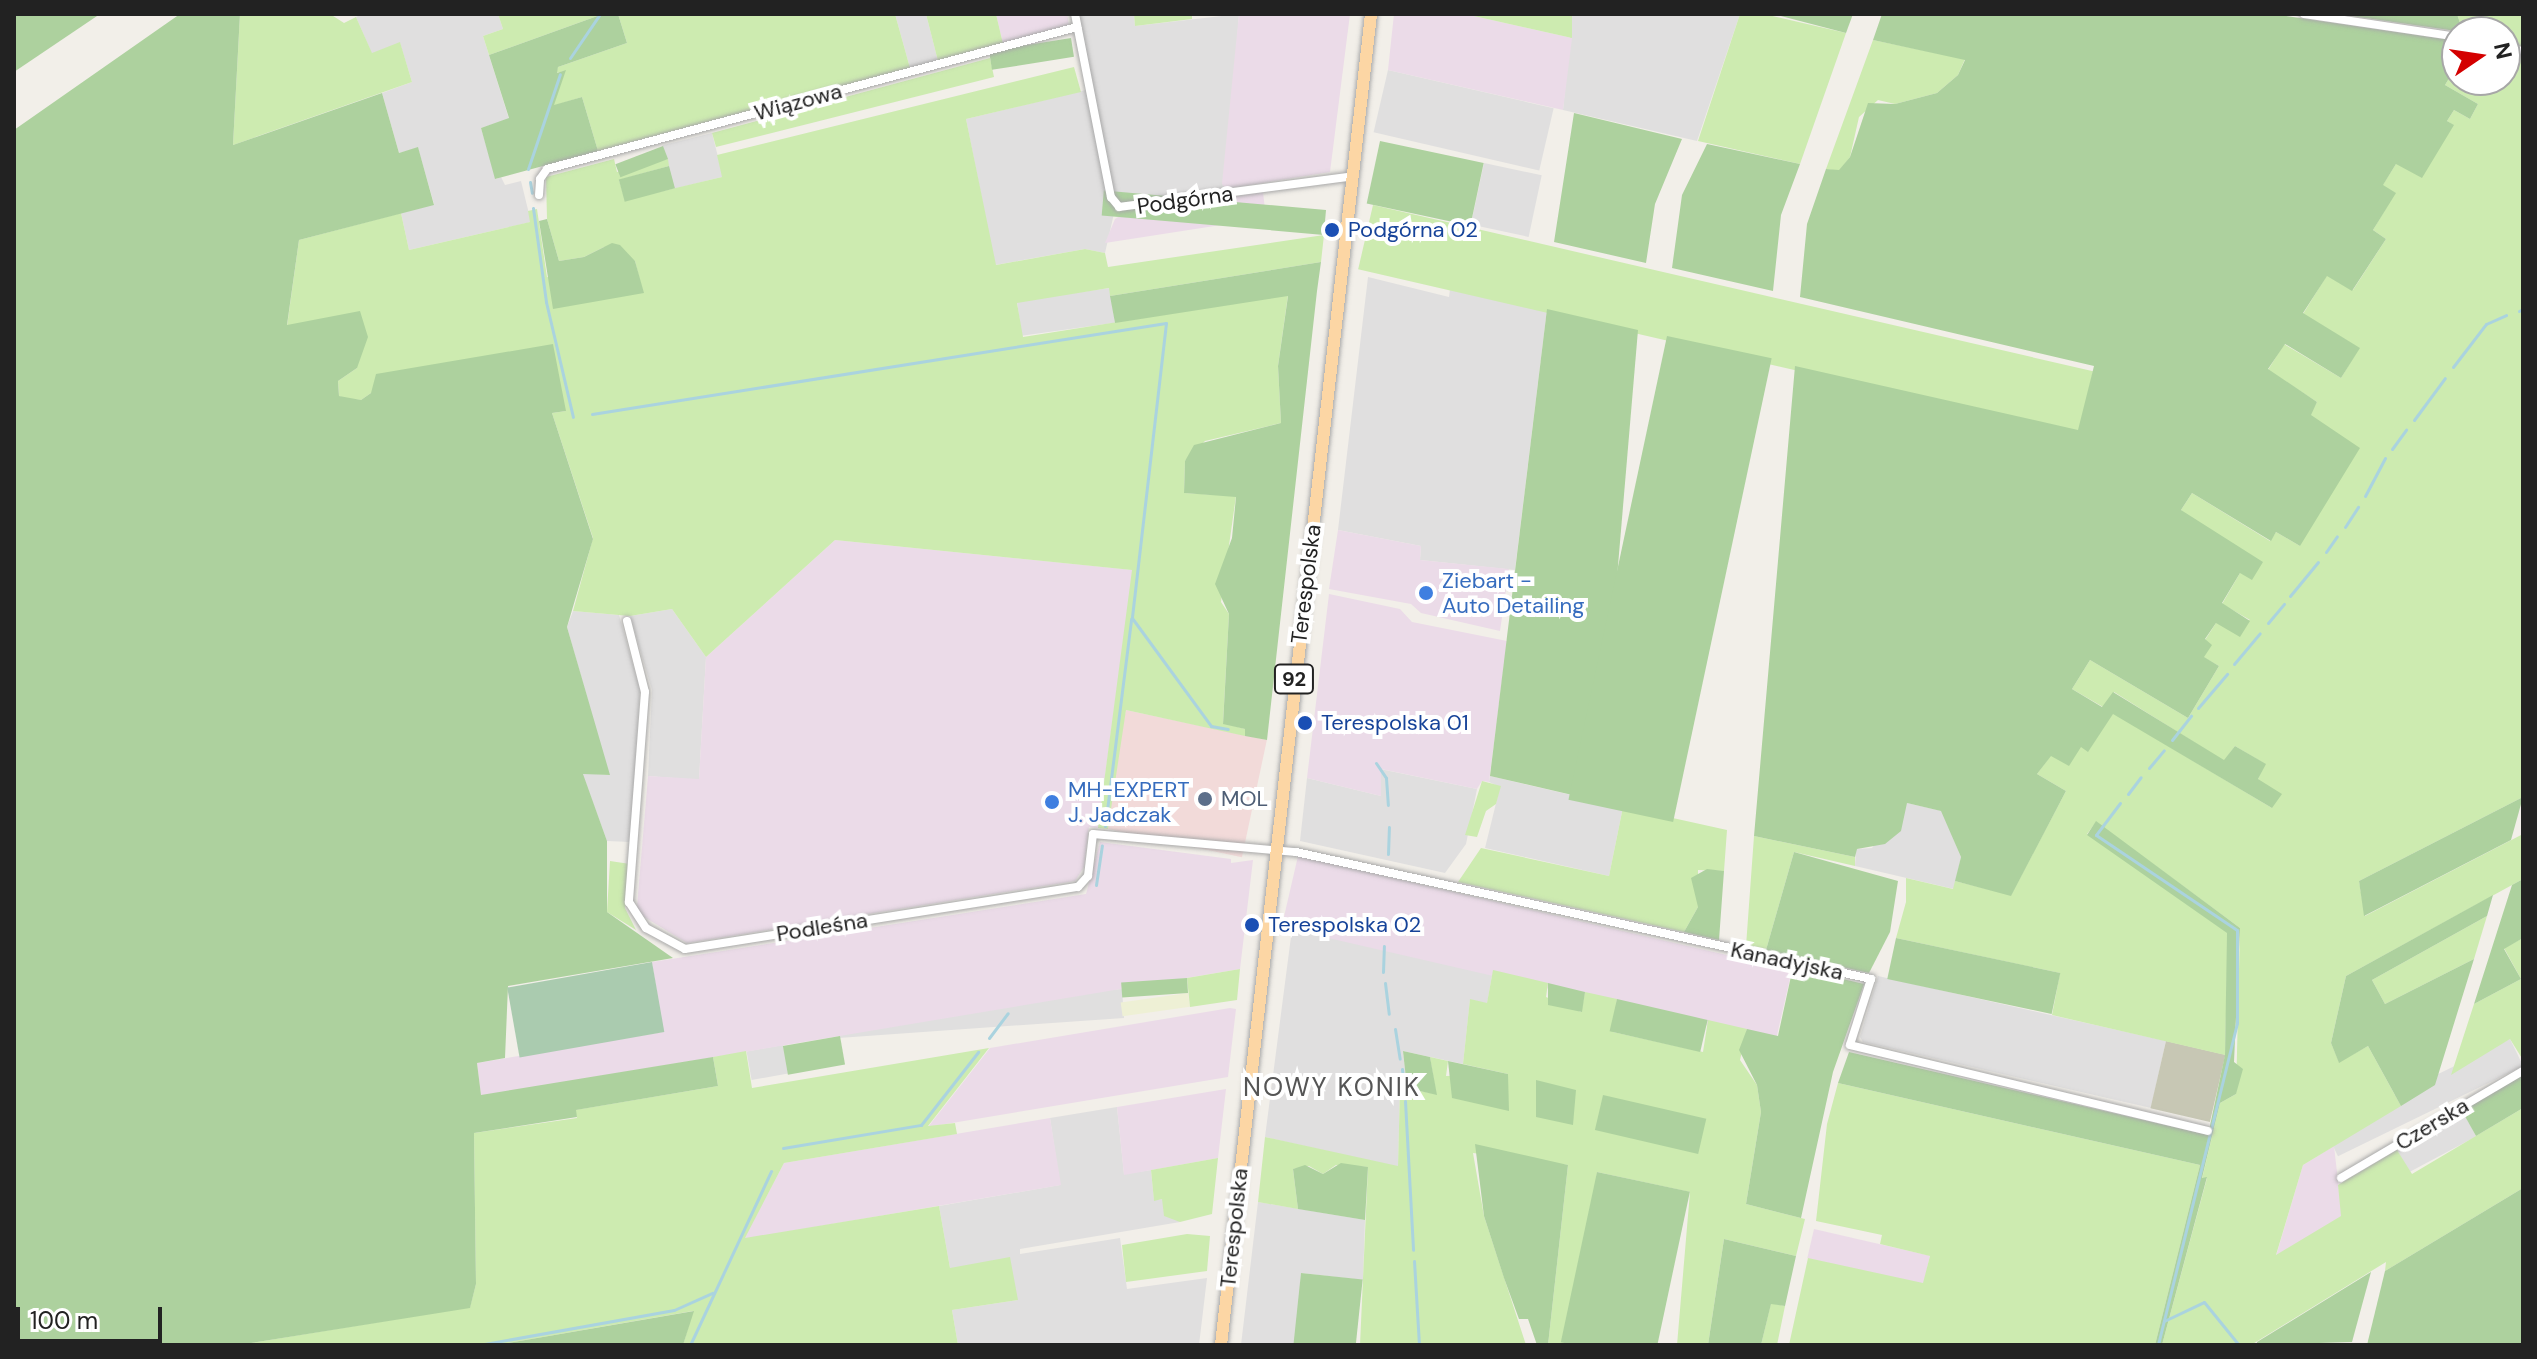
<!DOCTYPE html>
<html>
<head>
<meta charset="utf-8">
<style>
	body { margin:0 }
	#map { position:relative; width:2537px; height:1359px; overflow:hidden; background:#f2efe9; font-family:"DM Sans",sans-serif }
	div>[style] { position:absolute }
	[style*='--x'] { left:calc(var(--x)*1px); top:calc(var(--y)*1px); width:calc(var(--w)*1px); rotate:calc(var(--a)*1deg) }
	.residential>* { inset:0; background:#e0dfdf; transform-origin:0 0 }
	.commercial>* { inset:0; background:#f2dad9; transform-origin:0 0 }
	.industrial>* { inset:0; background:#ebdbe8; transform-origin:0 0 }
	.construction>* { inset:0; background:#c7c7b4; transform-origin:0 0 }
	.farmland>* { inset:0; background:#eef0d5; transform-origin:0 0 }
	.grass>* { inset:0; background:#cdebb0; transform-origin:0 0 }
	.forest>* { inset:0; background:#add19e; transform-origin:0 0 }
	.cemetery>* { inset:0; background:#aacbaf; transform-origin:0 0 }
	.stream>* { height:3px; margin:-1.5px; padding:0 1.5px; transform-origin:1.5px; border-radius:1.5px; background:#aad3df }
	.roads { filter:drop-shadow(0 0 2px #a9a9a9) drop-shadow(0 0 2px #a9a9a9) }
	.minor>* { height:8px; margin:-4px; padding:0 4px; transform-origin:4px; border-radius:4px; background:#fff }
	.primary>* { height:12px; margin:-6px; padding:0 6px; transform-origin:6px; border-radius:6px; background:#fcd6a4 }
	.dots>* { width:22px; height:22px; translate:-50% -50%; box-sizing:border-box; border:4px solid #fff; border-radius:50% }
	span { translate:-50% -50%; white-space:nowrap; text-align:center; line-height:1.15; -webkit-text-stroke:8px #fff; paint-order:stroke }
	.shield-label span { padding:2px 6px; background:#fff; border:2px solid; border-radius:6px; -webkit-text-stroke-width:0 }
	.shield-label { font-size:20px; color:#222; font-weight:700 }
	.street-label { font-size:22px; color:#222 }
	.transit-label { font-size:22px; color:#164399 }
	.left { translate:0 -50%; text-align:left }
	.shop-label { font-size:22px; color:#366cbe }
	.service-label { font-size:22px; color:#4e5e75 }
	.quarter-label { font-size:26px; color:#555; letter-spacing:2px }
	.frame { position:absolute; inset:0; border:16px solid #222; pointer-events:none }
	.north { position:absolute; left:2441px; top:16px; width:80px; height:80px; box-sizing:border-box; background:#fff; border:2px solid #a7a7a7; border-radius:50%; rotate:77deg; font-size:22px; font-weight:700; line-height:32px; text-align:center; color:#222 }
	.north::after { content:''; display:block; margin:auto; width:28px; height:36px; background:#d40000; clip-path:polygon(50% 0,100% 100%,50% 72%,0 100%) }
	.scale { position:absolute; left:16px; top:1307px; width:146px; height:36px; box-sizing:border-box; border:4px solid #222; border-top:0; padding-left:10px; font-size:24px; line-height:28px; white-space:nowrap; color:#222; -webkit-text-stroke:6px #fff; paint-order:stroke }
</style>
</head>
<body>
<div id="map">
	<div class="residential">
		<div style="clip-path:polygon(362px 14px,498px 14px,503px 29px,483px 36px,509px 119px,481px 128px,496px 179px,501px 177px,505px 185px,521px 181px,531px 222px,409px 250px,401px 213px,434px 204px,418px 148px,399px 153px,382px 93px,412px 82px,400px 43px,372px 54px,356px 17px)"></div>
		<div style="clip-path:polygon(895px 14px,926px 14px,938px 61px,910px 68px)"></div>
		<div style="clip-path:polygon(1079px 14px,1134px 14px,1135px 26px,1239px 14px,1226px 189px,1125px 205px,1112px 192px)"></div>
		<div style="clip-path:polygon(1572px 14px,1740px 14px,1697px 141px,1563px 110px)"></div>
		<div style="left:1388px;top:70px;width:170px;height:64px;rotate:13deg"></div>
		<div style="clip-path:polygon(1086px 90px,1115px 209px,1105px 253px,1085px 249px,995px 265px,966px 119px)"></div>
		<div style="left:712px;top:133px;width:45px;height:51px;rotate:76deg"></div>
		<div style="left:1484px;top:163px;width:59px;height:63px;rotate:12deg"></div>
		<div style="clip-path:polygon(1368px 277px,1449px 297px,1450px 289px,1547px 309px,1515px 570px,1420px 560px,1421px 546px,1338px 530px)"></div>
		<div style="left:1110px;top:288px;width:35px;height:94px;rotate:82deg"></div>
		<div style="clip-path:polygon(672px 609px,706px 657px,699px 780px,648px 776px,652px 690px,630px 616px)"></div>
		<div style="clip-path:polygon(573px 611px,619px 615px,640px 690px,631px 842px,607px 841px,582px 773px,609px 775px,567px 627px)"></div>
		<div style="clip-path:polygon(1380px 769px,1477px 789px,1466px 844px,1445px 873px,1300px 841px,1307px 778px,1381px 796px)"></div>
		<div style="clip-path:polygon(1490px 776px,1623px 807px,1609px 876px,1485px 848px,1500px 787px,1489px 782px)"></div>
		<div style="clip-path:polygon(1907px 803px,1942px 811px,1961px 857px,1954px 889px,1855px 866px,1856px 849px,1872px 848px)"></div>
		<div style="clip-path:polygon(1292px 929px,1493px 970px,1487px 1004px,1470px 1000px,1463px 1064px,1403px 1051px,1407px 1088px,1400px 1087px,1398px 1167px,1265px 1137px)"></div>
		<div style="clip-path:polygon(1878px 976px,2166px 1041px,2151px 1108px,1863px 1042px,1860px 1037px)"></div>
		<div style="left:1122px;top:989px;width:29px;height:286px;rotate:86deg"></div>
		<div style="left:2510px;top:1039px;width:30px;height:206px;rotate:64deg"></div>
		<div style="left:783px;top:1045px;width:29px;height:37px;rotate:80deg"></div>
		<div style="clip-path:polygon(1117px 1107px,1124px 1174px,1151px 1170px,1154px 1200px,1162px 1199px,1180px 1222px,1020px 1249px,1020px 1254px,1120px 1238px,1127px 1289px,1207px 1278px,1199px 1345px,958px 1345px,952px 1310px,1018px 1300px,950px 1268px,939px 1206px,1060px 1185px,1050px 1118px)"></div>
		<div style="left:2462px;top:1110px;width:30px;height:76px;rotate:62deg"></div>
		<div style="clip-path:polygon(1258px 1202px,1365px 1220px,1363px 1280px,1301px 1273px,1297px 1345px,1241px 1345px)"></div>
	</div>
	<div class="commercial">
		<div style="left:1126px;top:710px;width:144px;height:120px;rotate:12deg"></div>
	</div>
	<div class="industrial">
		<div style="clip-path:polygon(996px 14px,1067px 14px,1069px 25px,1003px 44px)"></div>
		<div style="clip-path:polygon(1239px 14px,1350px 14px,1330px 172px,1226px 189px,1222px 184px)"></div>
		<div style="clip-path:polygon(1394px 14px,1465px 14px,1572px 38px,1563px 110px,1388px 70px)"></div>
		<div style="clip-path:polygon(1263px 192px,1266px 218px,1105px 243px,1115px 219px,1125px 213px)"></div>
		<div style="clip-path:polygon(1338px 530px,1421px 546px,1420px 560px,1509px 569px,1500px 631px,1421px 613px,1411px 604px,1329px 589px)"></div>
		<div style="clip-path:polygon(835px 540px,1133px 570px,1098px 828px,1089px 827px,1084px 867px,1075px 881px,687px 943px,641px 915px,637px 907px,648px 776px,699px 779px,706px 657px)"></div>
		<div style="clip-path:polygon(1329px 594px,1400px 609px,1412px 622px,1507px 641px,1489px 782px,1482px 781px,1477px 789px,1381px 769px,1381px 796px,1307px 778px)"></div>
		<div style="clip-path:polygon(1100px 842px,1231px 859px,1231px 863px,1253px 860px,1240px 969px,481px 1096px,477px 1063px,663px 1032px,652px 962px,1086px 894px)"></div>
		<div style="left:1298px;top:856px;width:507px;height:73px;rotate:13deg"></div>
		<div style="clip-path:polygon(1230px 1008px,1236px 1009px,1228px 1077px,928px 1127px,990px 1048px)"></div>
		<div style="clip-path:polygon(1226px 1089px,1218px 1158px,1124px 1175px,1117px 1107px)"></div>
		<div style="clip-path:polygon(1050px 1118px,1061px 1185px,744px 1239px,784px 1163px)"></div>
		<div style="clip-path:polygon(2334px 1146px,2342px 1216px,2276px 1256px,2303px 1165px)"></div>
		<div style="left:1814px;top:1229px;width:119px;height:30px;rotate:13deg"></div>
	</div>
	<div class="construction">
		<div style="left:2166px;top:1041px;width:61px;height:69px;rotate:13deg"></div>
	</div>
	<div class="farmland">
		<div style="left:1188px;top:993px;width:14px;height:68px;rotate:82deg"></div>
	</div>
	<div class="grass">
		<div style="clip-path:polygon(240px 14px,330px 14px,344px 23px,356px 17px,372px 53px,400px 42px,412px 82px,233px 145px)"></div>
		<div style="clip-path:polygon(498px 14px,603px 14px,489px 55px,483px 36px,503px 29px)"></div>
		<div style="clip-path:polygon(618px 14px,895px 14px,910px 68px,598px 151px,582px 97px,553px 106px,565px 71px,556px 73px,558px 67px,627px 43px)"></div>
		<div style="clip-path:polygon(926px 14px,996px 14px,1003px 44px,938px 61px)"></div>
		<div style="clip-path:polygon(1134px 14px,1192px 14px,1192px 19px,1135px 26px)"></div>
		<div style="clip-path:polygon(1465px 14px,1572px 14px,1572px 38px)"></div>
		<div style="clip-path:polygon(1740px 14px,1764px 14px,1846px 33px,1800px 164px,1698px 141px)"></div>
		<div style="clip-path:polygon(2457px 14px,2523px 14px,2523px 47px,2505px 44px,2505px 32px,2463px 32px)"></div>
		<div style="clip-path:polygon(1873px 40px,1965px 59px,1958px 75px,1937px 93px,1895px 104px,1878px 100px,1859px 117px,1850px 157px,1839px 171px,1826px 169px)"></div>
		<div style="clip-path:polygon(2505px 53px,2523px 56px,2523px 797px,2359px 881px,2365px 916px,2523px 834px,2523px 879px,2346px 976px,2331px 1043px,2339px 1062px,2368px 1046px,2401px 1106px,2303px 1165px,2276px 1255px,2341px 1216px,2338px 1185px,2397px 1150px,2412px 1174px,2523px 1108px,2523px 1188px,2385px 1271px,2386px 1262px,2251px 1345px,2162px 1345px,2207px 1178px,2202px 1179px,2220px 1103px,2236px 1094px,2240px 928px,2096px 822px,2087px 834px,2228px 933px,2225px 1055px,2052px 1015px,2060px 973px,1896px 938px,1906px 902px,1906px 878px,1953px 889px,1955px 881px,2011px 895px,2066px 791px,2037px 774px,2051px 755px,2081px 746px,2088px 751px,2113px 713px,2272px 808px,2258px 779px,2265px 764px,2235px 746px,2224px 761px,2114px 692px,2103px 707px,2072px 689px,2090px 660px,2188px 718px,2219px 666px,2203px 657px,2205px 640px,2216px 623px,2250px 620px,2222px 604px,2240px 573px,2181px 510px,2192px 493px,2270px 541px,2276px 532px,2300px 546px,2310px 415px,2317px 402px,2268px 370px,2284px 344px,2341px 378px,2359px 348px,2303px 314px,2327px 275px,2353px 290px,2386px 239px,2373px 230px,2395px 193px,2382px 186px,2396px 164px,2453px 125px,2447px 121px,2454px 110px,2470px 119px,2478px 104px,2445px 85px,2457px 65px,2457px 80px,2505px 80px)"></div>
		<div style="clip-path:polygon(990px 58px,994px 77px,716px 147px,712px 133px)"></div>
		<div style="clip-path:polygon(1074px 67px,1081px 92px,966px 119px,996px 265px,1085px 249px,1105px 253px,1108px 267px,1324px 235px,1321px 262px,1110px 296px,1109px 288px,1017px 303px,1023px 337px,1288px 295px,1278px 366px,1281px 423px,1205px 441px,1185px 461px,1184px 493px,1236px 496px,1221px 602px,1229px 614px,1223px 723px,1245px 729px,1245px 736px,1126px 710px,1108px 829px,1098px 828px,1132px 570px,835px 540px,706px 657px,672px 609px,630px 616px,573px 611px,593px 538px,552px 413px,566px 411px,371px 393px,361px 400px,346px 399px,339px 396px,338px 381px,357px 368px,287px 326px,299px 240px,401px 213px,409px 250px,530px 222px,528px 211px,537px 209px,547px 277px,643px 293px,635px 261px,604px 247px,584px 257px,559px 261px,547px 219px,546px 177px,614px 159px,617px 172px,668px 159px,669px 166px,619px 180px,625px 200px,722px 177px,717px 155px)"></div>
		<div style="left:1373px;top:205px;width:739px;height:66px;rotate:13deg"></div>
		<div style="clip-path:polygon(1482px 781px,1501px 786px,1496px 804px,1486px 811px,1477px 837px,1465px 835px)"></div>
		<div style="clip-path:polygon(1623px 807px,1727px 830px,1724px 871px,1698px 870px,1698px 907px,1684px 932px,1458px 882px,1481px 848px,1609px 876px)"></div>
		<div style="clip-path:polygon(1754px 836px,1855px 857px,1855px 866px,1794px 852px,1766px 950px,1746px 946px)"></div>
		<div style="clip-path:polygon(610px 861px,630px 864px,625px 908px,636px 930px,607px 912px)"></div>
		<div style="clip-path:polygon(2487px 916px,2474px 959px,2385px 1004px,2372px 980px)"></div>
		<div style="clip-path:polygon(2523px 938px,2523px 1060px,2510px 1039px,2451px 1075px,2474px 1004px,2521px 979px,2504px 948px)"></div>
		<div style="clip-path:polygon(1240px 969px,1237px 1000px,1190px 1007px,1187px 978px)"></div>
		<div style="clip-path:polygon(1493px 970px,1548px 983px,1546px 997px,1581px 1012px,1585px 992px,1617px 999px,1613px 1032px,1703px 1052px,1708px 1020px,1747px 1029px,1740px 1060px,1757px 1085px,1761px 1112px,1746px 1204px,1805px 1219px,1796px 1256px,1724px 1239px,1708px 1345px,1677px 1345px,1690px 1192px,1597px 1172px,1582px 1345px,1548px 1345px,1568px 1165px,1473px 1153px,1484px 1216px,1526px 1345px,1360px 1345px,1368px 1167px,1336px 1165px,1323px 1174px,1309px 1166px,1293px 1169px,1298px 1209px,1258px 1202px,1265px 1137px,1398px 1166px,1400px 1087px,1436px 1094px,1430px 1057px,1448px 1061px,1446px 1076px,1508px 1074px,1463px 1064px,1470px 999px,1487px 1003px)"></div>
		<div style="clip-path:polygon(989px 1048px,928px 1126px,955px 1123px,957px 1134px,784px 1163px,745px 1238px,939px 1206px,950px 1268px,1010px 1257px,1018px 1300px,952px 1310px,958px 1345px,683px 1345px,693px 1311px,497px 1345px,238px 1345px,470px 1307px,476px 1284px,474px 1133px,577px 1118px,575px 1110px,718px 1086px,713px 1057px,746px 1051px,752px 1088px)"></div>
		<div style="clip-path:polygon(1838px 1083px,2200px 1165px,2155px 1345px,1789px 1345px,1808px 1258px,1923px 1283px,1930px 1256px,1880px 1244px,1882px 1235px,1816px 1221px,1827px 1124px)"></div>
		<div style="clip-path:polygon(1218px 1158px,1212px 1214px,1180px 1222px,1164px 1216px,1162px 1199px,1154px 1201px,1151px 1170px)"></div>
		<div style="clip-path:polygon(1187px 1234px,1210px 1236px,1207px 1271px,1126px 1282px,1122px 1245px)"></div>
		<div style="clip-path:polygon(1771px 1303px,1785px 1306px,1777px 1345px,1761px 1345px)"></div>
	</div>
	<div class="forest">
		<div style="clip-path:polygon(14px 14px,100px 14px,14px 72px)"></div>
		<div style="clip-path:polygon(180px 14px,240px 14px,233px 145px,382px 93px,399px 153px,418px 147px,434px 205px,299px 240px,287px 325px,360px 311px,368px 337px,357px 368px,338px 381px,339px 396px,361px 400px,371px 393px,376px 374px,553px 344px,566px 411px,552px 413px,593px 539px,567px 627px,610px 775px,583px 774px,607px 841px,607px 912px,673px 958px,508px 986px,505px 1058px,477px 1063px,481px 1095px,713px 1057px,718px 1086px,576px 1110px,577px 1117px,474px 1133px,476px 1284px,470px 1308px,238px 1345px,14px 1345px,14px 130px)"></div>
		<div style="clip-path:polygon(603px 14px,618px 14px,627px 43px,558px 67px,557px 73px,566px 70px,554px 105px,582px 97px,598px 151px,495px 179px,481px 128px,509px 118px,489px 55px)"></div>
		<div style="clip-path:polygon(1773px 14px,1853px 14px,1846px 33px)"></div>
		<div style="clip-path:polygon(1882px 14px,2272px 14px,2457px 41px,2457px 65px,2445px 85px,2478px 104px,2470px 119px,2454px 110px,2447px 121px,2454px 125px,2422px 178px,2396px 164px,2383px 185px,2396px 193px,2373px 230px,2386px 239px,2352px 291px,2327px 276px,2303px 313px,2360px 348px,2341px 378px,2285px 344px,2268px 369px,2317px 402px,2311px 415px,2360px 448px,2300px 546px,2276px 532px,2271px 541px,2192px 493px,2181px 510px,2263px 562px,2252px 580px,2240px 573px,2222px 603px,2250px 621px,2240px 637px,2216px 623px,2205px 639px,2212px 645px,2204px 657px,2219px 666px,2188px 718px,2090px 660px,2072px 689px,2102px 707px,2113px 692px,2224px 760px,2235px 746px,2266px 764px,2258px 779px,2282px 794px,2272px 808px,2113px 714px,2088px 752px,2081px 747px,2069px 766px,2051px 756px,2037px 774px,2066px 791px,2011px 896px,1955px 881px,1961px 857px,1941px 811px,1907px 803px,1901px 831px,1885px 844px,1857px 849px,1855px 857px,1754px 836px,1795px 366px,2078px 430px,2094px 366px,1800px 297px,1807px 224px,1826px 169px,1839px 170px,1850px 157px,1868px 103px,1895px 104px,1937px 93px,1958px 75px,1965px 60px,1873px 40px)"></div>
		<div style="clip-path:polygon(2338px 14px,2457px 14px,2463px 32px)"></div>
		<div style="left:1071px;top:38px;width:19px;height:83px;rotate:81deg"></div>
		<div style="clip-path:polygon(1574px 113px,1682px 139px,1655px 204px,1646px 263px,1554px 242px)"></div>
		<div style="left:1380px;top:141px;width:106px;height:64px;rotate:12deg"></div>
		<div style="clip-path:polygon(1707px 144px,1800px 164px,1781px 215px,1773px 291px,1672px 268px,1682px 195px)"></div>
		<div style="left:663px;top:146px;width:14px;height:51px;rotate:69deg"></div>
		<div style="left:669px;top:166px;width:23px;height:52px;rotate:75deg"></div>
		<div style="left:1326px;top:210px;width:25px;height:223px;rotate:95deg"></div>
		<div style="clip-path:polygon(547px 219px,559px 261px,584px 257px,612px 243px,620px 245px,635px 261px,644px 293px,553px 309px,539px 221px)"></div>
		<div style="clip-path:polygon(1321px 262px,1317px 291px,1267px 740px,1245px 736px,1245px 729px,1223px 724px,1229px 614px,1215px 584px,1232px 538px,1236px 497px,1184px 493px,1185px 461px,1194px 445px,1281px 423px,1278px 366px,1288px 296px,1115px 323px,1110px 296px)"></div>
		<div style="clip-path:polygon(1547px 309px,1638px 330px,1598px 801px,1490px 776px)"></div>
		<div style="left:1667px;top:336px;width:107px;height:474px;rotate:12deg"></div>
		<div style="clip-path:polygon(2523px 797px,2511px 840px,2364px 916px,2359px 881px)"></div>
		<div style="clip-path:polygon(2096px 821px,2240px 928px,2234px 1062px,2243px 1069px,2236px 1094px,2220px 1103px,2202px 1178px,2207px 1177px,2162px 1345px,2155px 1345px,2200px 1165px,1838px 1083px,1849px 1052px,2208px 1135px,2225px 1055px,2227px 933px,2087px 835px)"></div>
		<div style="clip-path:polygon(1794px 852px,1898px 881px,1890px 932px,1869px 973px,1766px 950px)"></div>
		<div style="clip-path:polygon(1707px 869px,1724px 871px,1719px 940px,1684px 932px,1698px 907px,1691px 878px)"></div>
		<div style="clip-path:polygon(2523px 879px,2523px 938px,2504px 949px,2521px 979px,2474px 1004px,2512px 885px)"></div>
		<div style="clip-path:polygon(2493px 895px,2487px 916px,2372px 980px,2385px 1004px,2474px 959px,2435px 1085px,2401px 1106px,2368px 1046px,2339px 1063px,2331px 1043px,2346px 976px)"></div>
		<div style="left:1896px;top:938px;width:168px;height:42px;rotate:12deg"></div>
		<div style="clip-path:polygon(1793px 967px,1864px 984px,1833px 1072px,1801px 1218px,1746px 1204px,1761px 1112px,1757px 1085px,1739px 1050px,1747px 1029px,1778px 1036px)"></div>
		<div style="left:1187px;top:978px;width:15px;height:66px;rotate:86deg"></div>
		<div style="clip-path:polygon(1548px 983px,1585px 992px,1582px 1012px,1548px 1005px)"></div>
		<div style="left:1617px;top:999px;width:93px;height:33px;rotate:13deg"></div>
		<div style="left:840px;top:1036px;width:29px;height:58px;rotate:80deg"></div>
		<div style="clip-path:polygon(1403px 1051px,1430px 1057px,1437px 1095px,1407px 1088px)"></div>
		<div style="clip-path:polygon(1448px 1061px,1508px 1074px,1509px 1111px,1452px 1098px)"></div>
		<div style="clip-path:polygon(2523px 1074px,2523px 1108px,2476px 1136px,2462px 1111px)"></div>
		<div style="clip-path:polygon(1536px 1080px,1576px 1090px,1573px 1125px,1536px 1117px)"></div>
		<div style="left:1603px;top:1095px;width:106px;height:36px;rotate:13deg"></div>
		<div style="clip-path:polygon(1475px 1144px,1568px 1165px,1548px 1345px,1537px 1345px,1528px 1319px,1519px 1319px,1504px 1278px,1484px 1216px)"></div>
		<div style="clip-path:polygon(1341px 1163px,1368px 1167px,1365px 1220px,1298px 1209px,1293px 1169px,1305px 1165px,1323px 1174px)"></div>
		<div style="left:1597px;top:1172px;width:95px;height:174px;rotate:12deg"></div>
		<div style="clip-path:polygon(2523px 1188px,2523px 1345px,2367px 1345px,2385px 1271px)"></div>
		<div style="clip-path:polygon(1724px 1239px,1796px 1256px,1785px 1306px,1771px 1304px,1761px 1345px,1708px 1345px)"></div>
		<div style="clip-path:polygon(2371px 1272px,2352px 1342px,2257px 1345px,2257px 1342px)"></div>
		<div style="left:1301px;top:1273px;width:62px;height:72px;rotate:6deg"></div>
		<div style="clip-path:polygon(694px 1311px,683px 1345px,497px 1345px)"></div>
	</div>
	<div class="cemetery">
		<div style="left:652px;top:962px;width:71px;height:147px;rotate:80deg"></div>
	</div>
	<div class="stream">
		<div style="--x:570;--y:58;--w:53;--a:-55.7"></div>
		<div style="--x:528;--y:169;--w:100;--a:-71.4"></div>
		<div style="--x:530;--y:182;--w:11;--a:80"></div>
		<div style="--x:533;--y:208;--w:95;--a:82.1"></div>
		<div style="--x:546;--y:302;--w:118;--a:76.8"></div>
		<div style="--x:2519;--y:311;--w:4;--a:-27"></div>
		<div style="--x:2453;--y:367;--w:54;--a:-52.5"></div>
		<div style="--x:2486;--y:324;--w:22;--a:-24"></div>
		<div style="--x:592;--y:414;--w:581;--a:-9.01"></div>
		<div style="--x:1166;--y:323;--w:297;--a:96.6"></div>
		<div style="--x:1132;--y:618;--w:134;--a:53.8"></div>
		<div style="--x:1211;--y:726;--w:17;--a:10"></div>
		<div style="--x:2414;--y:420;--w:52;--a:-53.6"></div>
		<div style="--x:2392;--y:449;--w:24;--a:-54"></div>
		<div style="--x:2365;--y:496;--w:43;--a:-62.2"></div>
		<div style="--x:2345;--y:527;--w:24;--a:-57"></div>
		<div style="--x:2326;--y:552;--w:19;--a:-55"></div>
		<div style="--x:2290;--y:596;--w:44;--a:-50.5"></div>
		<div style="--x:2268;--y:623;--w:25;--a:-50"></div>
		<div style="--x:2234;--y:664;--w:40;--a:-50"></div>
		<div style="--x:2198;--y:708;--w:45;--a:-49.5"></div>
		<div style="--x:2172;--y:740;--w:31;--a:-52"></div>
		<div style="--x:1376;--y:763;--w:18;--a:56"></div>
		<div style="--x:1386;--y:778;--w:27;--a:86"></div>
		<div style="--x:2149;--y:768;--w:23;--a:-50"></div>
		<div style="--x:2128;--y:794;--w:21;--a:-53"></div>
		<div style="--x:2120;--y:803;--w:40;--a:127"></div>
		<div style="--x:2096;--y:835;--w:170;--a:34"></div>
		<div style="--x:2237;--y:930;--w:93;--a:90"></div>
		<div style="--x:2237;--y:1023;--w:332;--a:103.8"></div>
		<div style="--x:1105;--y:826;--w:209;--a:-82.8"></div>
		<div style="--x:1388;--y:854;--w:27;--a:-88"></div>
		<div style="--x:1096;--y:885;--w:40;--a:-81.5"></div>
		<div style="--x:1383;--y:972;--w:26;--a:-88"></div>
		<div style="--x:1385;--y:983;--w:31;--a:83"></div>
		<div style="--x:1395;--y:1029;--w:30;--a:81"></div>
		<div style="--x:989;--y:1038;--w:31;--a:-53"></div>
		<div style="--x:1402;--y:1069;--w:24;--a:83"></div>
		<div style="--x:1405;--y:1101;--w:149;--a:86.9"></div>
		<div style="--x:783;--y:1148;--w:140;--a:-9.5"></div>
		<div style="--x:921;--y:1125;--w:93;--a:-52"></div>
		<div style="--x:1414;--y:1261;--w:84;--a:86.6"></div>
		<div style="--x:2164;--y:1321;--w:44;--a:-25.4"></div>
		<div style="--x:2204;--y:1302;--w:55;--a:50.9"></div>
		<div style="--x:479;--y:1345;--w:198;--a:-10.2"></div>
		<div style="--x:674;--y:1310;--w:42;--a:-24.1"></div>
		<div style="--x:690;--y:1345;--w:192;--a:-65"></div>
	</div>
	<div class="roads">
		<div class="minor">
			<div style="--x:1075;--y:14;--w:187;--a:78.9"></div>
			<div style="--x:1111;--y:197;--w:13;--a:51"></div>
			<div style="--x:1119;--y:207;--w:236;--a:-7.5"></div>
			<div style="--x:2304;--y:14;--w:155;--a:8.5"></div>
			<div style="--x:2505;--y:47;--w:18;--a:13"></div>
			<div style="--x:539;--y:195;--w:16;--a:-86"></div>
			<div style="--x:540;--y:179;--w:12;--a:-55"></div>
			<div style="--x:547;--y:169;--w:549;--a:-15"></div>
			<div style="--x:627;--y:621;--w:73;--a:75.8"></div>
			<div style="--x:645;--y:692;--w:211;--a:94.4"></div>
			<div style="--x:629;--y:902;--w:31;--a:57"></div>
			<div style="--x:646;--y:928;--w:44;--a:28.3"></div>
			<div style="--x:685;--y:949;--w:398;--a:-9"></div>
			<div style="--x:1078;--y:887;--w:15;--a:-48"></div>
			<div style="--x:1088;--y:876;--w:42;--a:-83.2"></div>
			<div style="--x:1093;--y:834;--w:204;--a:5.1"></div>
			<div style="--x:1296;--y:852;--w:589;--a:12.45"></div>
			<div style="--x:1871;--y:979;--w:69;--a:107.7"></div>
			<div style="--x:1850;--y:1045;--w:368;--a:13.5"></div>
			<div style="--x:2341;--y:1178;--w:211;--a:-30.5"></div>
		</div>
		<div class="primary">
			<div style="--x:1221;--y:1345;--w:1339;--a:-83.57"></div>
		</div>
	</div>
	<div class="dots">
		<div style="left:1332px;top:230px;background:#1a4fb4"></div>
		<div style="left:1426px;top:593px;background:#3f7fe0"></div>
		<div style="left:1305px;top:723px;background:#1a4fb4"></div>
		<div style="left:1205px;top:799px;background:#5c6f8a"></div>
		<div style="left:1052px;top:802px;background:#3f7fe0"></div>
		<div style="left:1252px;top:925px;background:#1a4fb4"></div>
	</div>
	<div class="shield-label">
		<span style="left:1294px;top:679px">92</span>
	</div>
	<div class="street-label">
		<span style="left:798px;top:102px;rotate:-15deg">Wiązowa</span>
		<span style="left:1185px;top:200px;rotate:-8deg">Podgórna</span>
		<span style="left:1306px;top:584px;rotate:-83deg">Terespolska</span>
		<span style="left:822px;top:927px;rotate:-9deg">Podleśna</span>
		<span style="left:1787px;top:961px;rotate:12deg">Kanadyjska</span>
		<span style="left:2432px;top:1124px;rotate:-31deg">Czerska</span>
		<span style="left:1234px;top:1228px;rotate:-84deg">Terespolska</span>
	</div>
	<div class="transit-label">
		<span class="left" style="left:1348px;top:230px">Podgórna 02</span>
		<span class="left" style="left:1321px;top:723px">Terespolska 01</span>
		<span class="left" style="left:1268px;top:925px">Terespolska 02</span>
	</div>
	<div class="shop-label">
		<span class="left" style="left:1442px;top:593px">Ziebart -<br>Auto Detailing</span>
		<span class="left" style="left:1068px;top:802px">MH-EXPERT<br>J. Jadczak</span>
	</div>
	<div class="service-label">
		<span class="left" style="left:1221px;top:799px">MOL</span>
	</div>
	<div class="quarter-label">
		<span style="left:1332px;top:1088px">NOWY KONIK</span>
	</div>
	<div class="frame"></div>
	<div class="north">N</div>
	<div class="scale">100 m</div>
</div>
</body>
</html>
